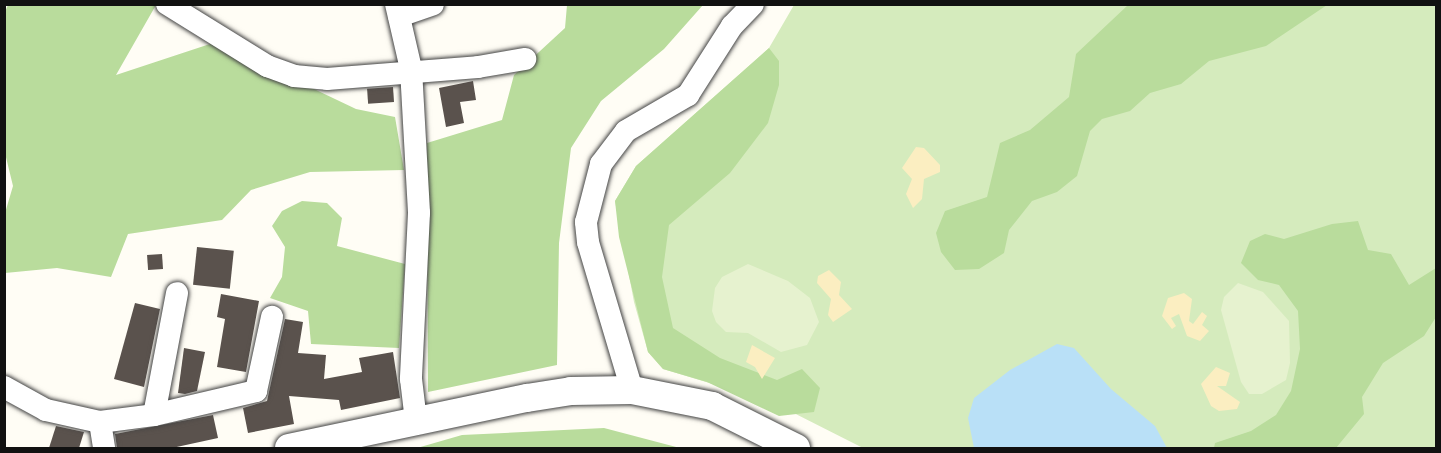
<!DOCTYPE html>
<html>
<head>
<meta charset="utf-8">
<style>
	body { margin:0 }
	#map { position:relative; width:1441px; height:453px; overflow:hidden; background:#fffdf5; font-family:Lora,serif }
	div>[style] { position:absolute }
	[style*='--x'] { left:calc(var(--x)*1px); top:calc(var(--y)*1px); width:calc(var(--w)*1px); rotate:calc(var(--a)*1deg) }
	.green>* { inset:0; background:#d5ebbd }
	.forest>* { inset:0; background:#b9dc9c }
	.sand>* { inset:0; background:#fbeec1 }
	.pitch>* { inset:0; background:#e6f2cf }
	.water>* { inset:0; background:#b9e0f7 }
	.building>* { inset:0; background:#5a524d; transform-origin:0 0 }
	.roads { filter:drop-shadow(0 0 2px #444) drop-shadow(0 0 2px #444) }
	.minor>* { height:22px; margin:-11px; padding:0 11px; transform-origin:11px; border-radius:11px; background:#fff }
	.tertiary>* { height:28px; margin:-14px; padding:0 14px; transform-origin:14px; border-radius:14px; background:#fff }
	span { translate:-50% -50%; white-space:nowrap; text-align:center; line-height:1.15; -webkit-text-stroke:6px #fff; paint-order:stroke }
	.frame { position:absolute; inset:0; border:6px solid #111; pointer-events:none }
</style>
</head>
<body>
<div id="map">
	<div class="green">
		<div style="clip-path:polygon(794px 5px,1436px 5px,1436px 448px,863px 448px,772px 402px,663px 369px,648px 352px,634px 302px,615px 201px,636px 166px,769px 48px)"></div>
	</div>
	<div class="forest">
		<div style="clip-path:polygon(8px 5px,156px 5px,116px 75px,219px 41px,303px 72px,314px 89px,356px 109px,395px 117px,404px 170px,310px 172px,251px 190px,222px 220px,128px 234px,111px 277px,57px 268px,5px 273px,5px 213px,13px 186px,4px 149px,4px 14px)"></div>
		<div style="clip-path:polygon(567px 5px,703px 5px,664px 49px,601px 101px,571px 148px,559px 243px,557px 365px,428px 392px,427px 143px,502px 120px,514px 75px,565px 28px)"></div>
		<div style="clip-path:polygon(1128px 5px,1327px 5px,1266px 46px,1209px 61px,1181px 84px,1150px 93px,1130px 111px,1102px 119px,1090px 131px,1077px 176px,1057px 192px,1032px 201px,1009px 230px,1004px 253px,979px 269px,955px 270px,941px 252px,936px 233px,945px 211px,987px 197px,1000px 143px,1030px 130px,1069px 97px,1076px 54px)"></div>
		<div style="clip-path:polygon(769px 48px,779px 61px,779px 85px,768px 123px,730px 173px,669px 225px,662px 277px,673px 328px,720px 358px,777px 380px,802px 369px,820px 388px,814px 412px,779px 416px,707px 382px,663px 369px,648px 352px,619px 237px,615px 201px,636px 166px)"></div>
		<div style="clip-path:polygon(302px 201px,327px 203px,342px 218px,337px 246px,405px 264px,399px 348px,311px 344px,308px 311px,270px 298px,282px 277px,285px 247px,272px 226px,282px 211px)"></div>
		<div style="clip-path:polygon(1358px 221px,1368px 250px,1391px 254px,1409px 285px,1436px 268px,1436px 317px,1424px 336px,1383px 363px,1362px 397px,1364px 414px,1336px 448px,1214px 448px,1215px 443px,1251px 431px,1276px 415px,1291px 391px,1300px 349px,1298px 311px,1279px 285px,1258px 280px,1241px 263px,1250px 241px,1265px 234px,1284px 239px,1332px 224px)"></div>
		<div style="clip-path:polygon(604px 428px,680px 448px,417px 448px,462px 435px)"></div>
	</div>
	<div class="sand">
		<div style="clip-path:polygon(916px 147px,924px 148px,940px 165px,940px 172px,924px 179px,922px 199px,913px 208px,906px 194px,912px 179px,902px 168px)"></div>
		<div style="clip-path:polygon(829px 270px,841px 282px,839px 295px,852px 309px,833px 322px,828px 315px,831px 299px,817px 283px,818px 276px)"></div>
		<div style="clip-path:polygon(1184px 293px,1192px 299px,1189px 321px,1193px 324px,1202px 312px,1207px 316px,1202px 325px,1209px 331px,1200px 341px,1187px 336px,1179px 314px,1171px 318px,1176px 326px,1172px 329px,1162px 316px,1168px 298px)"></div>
		<div style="clip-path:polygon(752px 345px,775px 358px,762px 379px,755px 367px,746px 362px)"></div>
		<div style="clip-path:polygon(1216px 367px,1230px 373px,1226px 386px,1217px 386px,1240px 402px,1237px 409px,1219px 411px,1211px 406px,1201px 384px)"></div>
	</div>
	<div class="pitch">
		<div style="clip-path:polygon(748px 264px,788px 281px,810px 298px,819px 322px,807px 345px,781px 352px,748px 333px,726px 332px,716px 322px,712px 311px,715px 288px,722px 277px)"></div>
		<div style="clip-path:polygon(1238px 283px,1263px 292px,1289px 321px,1290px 363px,1286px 380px,1262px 394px,1249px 394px,1241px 382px,1221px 310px,1224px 297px)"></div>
	</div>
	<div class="water">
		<div style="clip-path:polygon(1057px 344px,1074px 348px,1111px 389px,1155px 426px,1167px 448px,974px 448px,968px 418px,974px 398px,1010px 370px)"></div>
	</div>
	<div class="building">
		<div style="clip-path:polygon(473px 81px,476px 100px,460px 102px,464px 123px,446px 127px,439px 88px)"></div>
		<div style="left:393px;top:87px;width:15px;height:26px;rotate:86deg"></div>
		<div style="left:197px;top:247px;width:37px;height:38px;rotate:6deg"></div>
		<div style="left:162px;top:254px;width:15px;height:15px;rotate:86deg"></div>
		<div style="clip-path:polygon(221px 294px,259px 301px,246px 372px,217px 367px,225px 319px,217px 317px)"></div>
		<div style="clip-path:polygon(135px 303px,160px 309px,144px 387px,114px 379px)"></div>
		<div style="clip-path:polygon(285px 319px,303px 322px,298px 353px,326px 355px,324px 379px,362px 372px,359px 358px,393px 352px,400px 398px,341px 410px,339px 400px,289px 396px,294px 424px,248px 433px,243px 408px,267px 401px)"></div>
		<div style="clip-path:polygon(184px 348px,205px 352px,197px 391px,185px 394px,178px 393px)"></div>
		<div style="clip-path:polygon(213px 415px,218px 438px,172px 448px,117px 448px,115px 434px)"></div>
		<div style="clip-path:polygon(56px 426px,84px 432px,79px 448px,49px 448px)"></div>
	</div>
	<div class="roads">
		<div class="minor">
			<div style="--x:167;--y:4;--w:118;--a:31.8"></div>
			<div style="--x:267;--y:66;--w:29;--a:20"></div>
			<div style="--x:294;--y:76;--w:33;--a:5"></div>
			<div style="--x:327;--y:79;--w:151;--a:-4.5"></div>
			<div style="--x:478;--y:67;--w:48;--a:-9.7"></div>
			<div style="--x:396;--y:4;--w:67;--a:77"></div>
			<div style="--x:411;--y:69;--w:144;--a:86.8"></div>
			<div style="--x:419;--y:213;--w:166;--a:92.8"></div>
			<div style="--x:411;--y:379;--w:42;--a:83.2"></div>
			<div style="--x:399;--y:16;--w:36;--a:-19"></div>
			<div style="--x:4;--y:387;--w:48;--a:28.7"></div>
			<div style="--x:46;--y:410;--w:55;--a:12.5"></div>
			<div style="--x:100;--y:422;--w:54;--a:-7.4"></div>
			<div style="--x:154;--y:415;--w:105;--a:-13.2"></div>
			<div style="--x:256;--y:391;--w:76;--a:-77.8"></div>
			<div style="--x:632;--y:390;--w:154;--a:-106.6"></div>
			<div style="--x:588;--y:242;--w:20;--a:-96"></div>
			<div style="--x:586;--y:222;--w:60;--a:-75.5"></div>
			<div style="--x:601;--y:164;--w:41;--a:-52.9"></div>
			<div style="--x:626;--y:131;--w:72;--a:-30.1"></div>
			<div style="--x:688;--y:95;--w:82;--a:-57.5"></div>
			<div style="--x:732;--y:26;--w:30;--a:-46"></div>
			<div style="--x:154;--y:415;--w:124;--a:-79.3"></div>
			<div style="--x:100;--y:422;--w:26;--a:81"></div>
		</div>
		<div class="tertiary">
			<div style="--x:289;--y:448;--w:243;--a:-11.9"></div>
			<div style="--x:527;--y:398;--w:45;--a:-9"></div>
			<div style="--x:571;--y:391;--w:61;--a:-0.9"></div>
			<div style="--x:632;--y:390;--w:82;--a:11.3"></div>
			<div style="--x:712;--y:406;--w:94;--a:26.6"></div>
		</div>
	</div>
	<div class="frame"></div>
</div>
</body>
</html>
